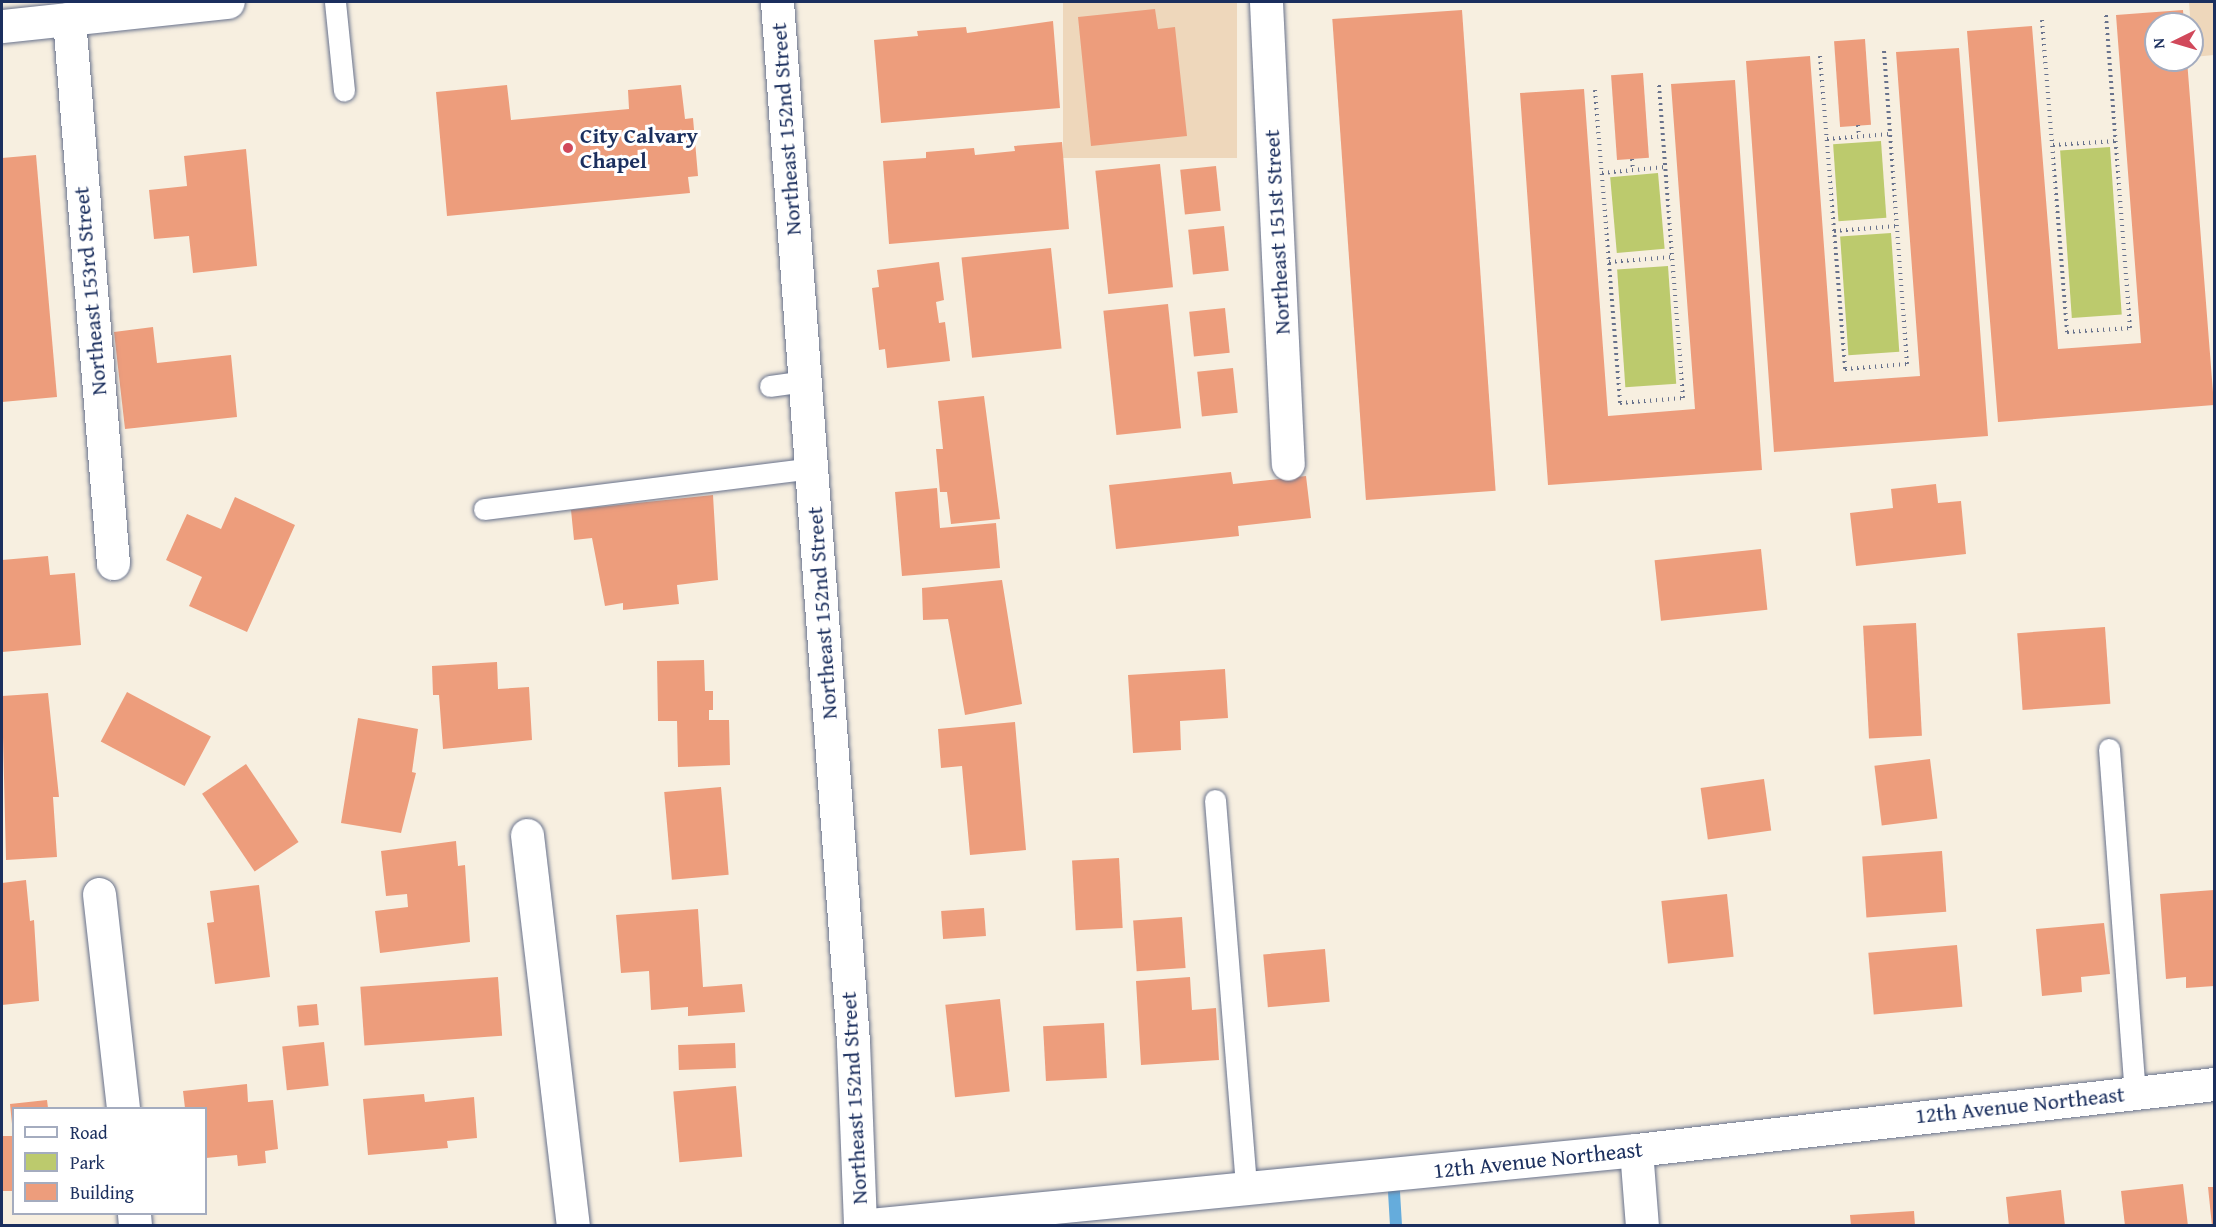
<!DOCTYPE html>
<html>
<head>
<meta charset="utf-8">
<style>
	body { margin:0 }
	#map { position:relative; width:2216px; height:1227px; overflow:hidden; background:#f7efe0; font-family:"Gentium Book Plus",serif }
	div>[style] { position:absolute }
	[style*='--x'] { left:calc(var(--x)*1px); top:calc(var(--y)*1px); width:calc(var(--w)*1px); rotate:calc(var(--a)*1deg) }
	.built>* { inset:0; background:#eed7bb; transform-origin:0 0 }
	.green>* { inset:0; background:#bcca6d; transform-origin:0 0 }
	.stream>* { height:12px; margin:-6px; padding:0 6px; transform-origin:6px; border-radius:6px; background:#65acdc }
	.building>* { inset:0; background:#ed9d7c; transform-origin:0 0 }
	.path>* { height:4px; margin-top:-2px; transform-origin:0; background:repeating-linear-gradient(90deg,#68728c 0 1.5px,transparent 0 6px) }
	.roads { filter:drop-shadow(0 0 2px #68728c) drop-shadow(0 0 2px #68728c) }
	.service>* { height:21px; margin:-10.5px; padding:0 10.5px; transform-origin:10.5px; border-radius:10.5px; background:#fff }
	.minor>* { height:33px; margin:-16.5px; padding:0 16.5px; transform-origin:16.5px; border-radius:16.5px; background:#fff }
	.secondary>* { height:33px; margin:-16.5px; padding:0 16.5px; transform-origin:16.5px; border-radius:16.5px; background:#fff }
	.dots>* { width:16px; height:16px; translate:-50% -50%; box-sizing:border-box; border:3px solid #fff; border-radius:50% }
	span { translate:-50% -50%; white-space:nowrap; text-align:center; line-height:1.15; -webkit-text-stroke:6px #fff; paint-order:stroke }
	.street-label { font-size:22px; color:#1b2f5e }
	.poi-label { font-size:22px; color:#1b2f5e; font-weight:700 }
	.left { translate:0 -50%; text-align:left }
	.frame { position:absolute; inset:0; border:3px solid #1b2f5e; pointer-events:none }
	.legend { position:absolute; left:12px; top:1107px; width:195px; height:108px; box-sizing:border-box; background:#fff; border:2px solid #a4acbf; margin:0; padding:8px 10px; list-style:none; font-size:18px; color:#1b2f5e }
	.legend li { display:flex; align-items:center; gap:12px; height:30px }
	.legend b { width:30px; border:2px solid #a4acbf }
	.north { position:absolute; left:2144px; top:12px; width:60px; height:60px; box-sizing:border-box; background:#fff; border:2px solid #a4acbf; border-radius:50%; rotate:265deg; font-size:16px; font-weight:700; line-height:24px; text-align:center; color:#1b2f5e }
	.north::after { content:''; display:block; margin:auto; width:21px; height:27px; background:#d1495b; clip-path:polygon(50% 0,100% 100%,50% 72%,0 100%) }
</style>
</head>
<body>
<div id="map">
	<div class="built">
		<div style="left:1063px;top:2px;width:174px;height:156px"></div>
		<div style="clip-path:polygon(2189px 2px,2214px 2px,2214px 55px,2193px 57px)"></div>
	</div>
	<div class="green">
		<div style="left:1881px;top:141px;width:77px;height:48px;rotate:86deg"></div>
		<div style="left:2110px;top:147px;width:168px;height:50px;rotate:86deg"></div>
		<div style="left:1658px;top:173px;width:76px;height:48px;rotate:85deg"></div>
		<div style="left:1891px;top:233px;width:119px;height:51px;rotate:86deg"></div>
		<div style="left:1668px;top:266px;width:118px;height:51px;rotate:86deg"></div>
	</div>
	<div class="stream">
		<div style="--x:1393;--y:1175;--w:51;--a:86.6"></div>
	</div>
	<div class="building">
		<div style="clip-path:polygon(1155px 9px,1158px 29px,1175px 27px,1187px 136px,1091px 146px,1078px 17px)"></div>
		<div style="left:1462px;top:10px;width:482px;height:130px;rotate:86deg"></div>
		<div style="clip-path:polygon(2183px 10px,2184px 24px,2156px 24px,2156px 60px,2187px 60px,2214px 405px,1998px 422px,1967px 31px,2032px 26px,2058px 349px,2141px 343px,2116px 15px)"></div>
		<div style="clip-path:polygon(1053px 21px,1060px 108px,881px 123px,874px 40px,918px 36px,917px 31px,966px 27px,967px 33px)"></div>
		<div style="left:1865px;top:39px;width:86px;height:31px;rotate:86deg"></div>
		<div style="clip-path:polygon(1959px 48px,1988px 436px,1774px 452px,1746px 61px,1810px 56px,1834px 382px,1920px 376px,1896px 52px)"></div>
		<div style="left:1643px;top:73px;width:85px;height:32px;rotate:86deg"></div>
		<div style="clip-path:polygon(1735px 80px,1762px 470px,1548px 485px,1520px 93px,1584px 89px,1608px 416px,1695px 409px,1671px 84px)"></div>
		<div style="clip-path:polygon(507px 85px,511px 120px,629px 109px,628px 90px,681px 85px,685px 119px,693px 118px,698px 176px,688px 177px,690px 193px,447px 216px,436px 92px)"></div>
		<div style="clip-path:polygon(1062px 142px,1069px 229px,889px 244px,883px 161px,926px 158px,926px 152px,974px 148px,975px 155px,1015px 151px,1014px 146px)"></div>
		<div style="clip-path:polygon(246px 149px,257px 266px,193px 273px,189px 236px,154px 239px,149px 190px,187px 186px,184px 156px)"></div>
		<div style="clip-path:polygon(36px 155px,57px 397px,2px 402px,2px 158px)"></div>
		<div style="left:1160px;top:164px;width:124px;height:65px;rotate:84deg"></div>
		<div style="left:1216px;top:166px;width:45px;height:36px;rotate:84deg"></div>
		<div style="left:1224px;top:226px;width:45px;height:36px;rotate:84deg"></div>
		<div style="left:1051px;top:248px;width:101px;height:90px;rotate:84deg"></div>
		<div style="clip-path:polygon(939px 262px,944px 300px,936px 302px,939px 323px,945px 322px,950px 361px,887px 368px,885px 349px,879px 350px,872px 288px,879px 287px,877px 270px)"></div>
		<div style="left:1168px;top:304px;width:125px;height:65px;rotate:84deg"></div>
		<div style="left:1225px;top:308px;width:45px;height:36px;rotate:84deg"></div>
		<div style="clip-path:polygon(153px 327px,157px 363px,231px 355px,237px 417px,125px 429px,114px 332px)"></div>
		<div style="left:1233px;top:368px;width:45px;height:36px;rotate:84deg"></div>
		<div style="clip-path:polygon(984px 396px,1000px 519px,951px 524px,947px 492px,940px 492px,936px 449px,943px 449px,938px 401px)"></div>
		<div style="clip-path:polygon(1231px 472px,1233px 484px,1306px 476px,1311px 518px,1238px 526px,1239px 536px,1116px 549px,1109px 485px)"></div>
		<div style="clip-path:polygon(1936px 484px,1938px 503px,1961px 501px,1966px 554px,1856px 566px,1850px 513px,1893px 508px,1891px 489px)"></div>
		<div style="clip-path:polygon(937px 488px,940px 528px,996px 523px,1000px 568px,902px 576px,895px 492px)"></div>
		<div style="clip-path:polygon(713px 495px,718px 580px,677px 585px,679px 604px,623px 610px,623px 603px,605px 606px,592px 538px,574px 540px,571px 510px)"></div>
		<div style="clip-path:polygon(235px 497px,295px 525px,247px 632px,189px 606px,202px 577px,166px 560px,187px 514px,221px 529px)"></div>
		<div style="left:1761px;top:549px;width:61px;height:107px;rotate:84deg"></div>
		<div style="clip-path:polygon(48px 556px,50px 575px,75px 573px,81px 645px,2px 652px,2px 560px)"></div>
		<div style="clip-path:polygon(1002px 580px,1022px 704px,965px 715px,948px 619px,923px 620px,922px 588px)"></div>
		<div style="left:1916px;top:623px;width:113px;height:53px;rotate:87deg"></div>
		<div style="left:2105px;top:627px;width:77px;height:88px;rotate:86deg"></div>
		<div style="clip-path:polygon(704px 660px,705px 691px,713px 691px,713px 710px,709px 710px,709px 720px,729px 720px,730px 765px,678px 767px,677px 721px,658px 721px,657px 661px)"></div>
		<div style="clip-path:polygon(497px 662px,498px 689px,529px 687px,532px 740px,443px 749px,439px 695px,433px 695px,432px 666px)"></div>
		<div style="clip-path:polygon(1225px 669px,1228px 718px,1180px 721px,1181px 750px,1133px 753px,1128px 675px)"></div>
		<div style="left:127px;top:692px;width:95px;height:56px;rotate:28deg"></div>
		<div style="clip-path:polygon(48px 693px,59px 797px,53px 797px,57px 857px,6px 860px,2px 696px)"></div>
		<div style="clip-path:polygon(358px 718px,418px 729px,412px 772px,416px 773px,401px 833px,341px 823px)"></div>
		<div style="clip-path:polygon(1015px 722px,1026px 850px,970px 855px,962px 766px,941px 768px,938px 729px)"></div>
		<div style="left:1930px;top:759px;width:60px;height:56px;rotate:83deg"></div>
		<div style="left:246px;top:764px;width:94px;height:53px;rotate:56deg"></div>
		<div style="left:1764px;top:779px;width:52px;height:64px;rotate:82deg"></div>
		<div style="left:721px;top:787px;width:88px;height:57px;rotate:85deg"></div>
		<div style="clip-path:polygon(456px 841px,458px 866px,465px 865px,470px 942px,380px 953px,375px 911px,408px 907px,407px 894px,386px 896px,381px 851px)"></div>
		<div style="left:1942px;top:851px;width:61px;height:80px;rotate:86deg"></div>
		<div style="left:1119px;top:858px;width:70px;height:47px;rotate:87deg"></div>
		<div style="clip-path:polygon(26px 880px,30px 921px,34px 920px,39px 1001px,2px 1005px,2px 883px)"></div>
		<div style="clip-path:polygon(259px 885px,270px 977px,215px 984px,207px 923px,214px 922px,210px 891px)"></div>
		<div style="clip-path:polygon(2214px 890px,2214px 986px,2186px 988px,2186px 977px,2166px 979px,2160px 894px)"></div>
		<div style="left:1727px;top:894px;width:63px;height:66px;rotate:84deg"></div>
		<div style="left:984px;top:908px;width:28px;height:43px;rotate:86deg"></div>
		<div style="clip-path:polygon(698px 909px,703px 987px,742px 984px,745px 1012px,688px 1016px,688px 1007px,651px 1010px,649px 971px,621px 973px,616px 915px)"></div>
		<div style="left:1182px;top:917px;width:51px;height:49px;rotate:86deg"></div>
		<div style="clip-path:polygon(2104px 923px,2110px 974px,2081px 977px,2082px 992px,2042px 996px,2036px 929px)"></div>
		<div style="left:1957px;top:945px;width:62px;height:89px;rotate:85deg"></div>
		<div style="left:1325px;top:949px;width:53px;height:62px;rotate:85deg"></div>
		<div style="left:498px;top:977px;width:59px;height:138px;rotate:86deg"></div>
		<div style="clip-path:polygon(1190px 977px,1192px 1010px,1216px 1008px,1219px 1060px,1141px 1065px,1136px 981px)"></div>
		<div style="left:1000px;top:999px;width:93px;height:55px;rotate:84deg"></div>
		<div style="left:317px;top:1004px;width:21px;height:20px;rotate:85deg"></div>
		<div style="left:1104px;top:1023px;width:55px;height:61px;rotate:87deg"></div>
		<div style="left:324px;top:1042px;width:44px;height:42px;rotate:84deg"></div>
		<div style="left:735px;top:1043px;width:25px;height:57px;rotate:88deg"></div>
		<div style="clip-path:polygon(247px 1084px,248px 1102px,273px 1100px,278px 1149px,265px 1151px,266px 1163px,238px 1166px,237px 1155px,206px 1158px,206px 1108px,185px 1108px,183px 1091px)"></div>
		<div style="left:736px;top:1086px;width:71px;height:63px;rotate:85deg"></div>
		<div style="clip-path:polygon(424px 1094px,425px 1102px,474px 1097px,477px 1138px,447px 1141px,448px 1148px,368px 1155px,363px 1099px)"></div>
		<div style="clip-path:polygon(47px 1100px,48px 1108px,14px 1108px,12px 1124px,10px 1104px)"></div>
		<div style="left:14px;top:1136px;width:55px;height:12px;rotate:90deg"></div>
		<div style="clip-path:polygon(2183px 1184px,2188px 1226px,2125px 1226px,2121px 1191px)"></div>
		<div style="clip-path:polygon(2208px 1187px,2214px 1187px,2214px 1226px,2212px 1226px)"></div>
		<div style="clip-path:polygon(2061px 1190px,2065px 1226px,2009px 1226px,2006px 1197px)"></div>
		<div style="clip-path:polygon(1914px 1211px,1915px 1226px,1851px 1226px,1850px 1215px)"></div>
	</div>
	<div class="path">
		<div style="--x:2042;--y:20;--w:313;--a:85.4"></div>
		<div style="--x:2067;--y:332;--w:63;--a:-3.6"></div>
		<div style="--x:2130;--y:328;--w:316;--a:-94.4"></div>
		<div style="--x:1820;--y:56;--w:314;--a:85.4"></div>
		<div style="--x:1845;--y:369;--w:62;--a:-4.6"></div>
		<div style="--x:1907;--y:364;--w:315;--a:-94.2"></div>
		<div style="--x:1595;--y:90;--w:314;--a:85.4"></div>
		<div style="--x:1620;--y:403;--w:63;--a:-4.5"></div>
		<div style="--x:1683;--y:398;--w:315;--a:-94.4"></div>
		<div style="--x:1858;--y:125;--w:12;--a:85"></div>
		<div style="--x:1827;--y:139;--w:63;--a:-4.5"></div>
		<div style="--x:2053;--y:145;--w:62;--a:-3.7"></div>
		<div style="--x:1632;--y:159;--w:11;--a:85"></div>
		<div style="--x:1602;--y:173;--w:63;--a:-5.4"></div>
		<div style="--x:1834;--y:231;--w:63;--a:-4.5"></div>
		<div style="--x:1609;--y:262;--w:63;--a:-4.5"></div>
	</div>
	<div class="roads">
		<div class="service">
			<div style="--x:335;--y:2;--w:89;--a:84.2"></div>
			<div style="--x:770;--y:386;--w:35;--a:-8"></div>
			<div style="--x:484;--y:509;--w:330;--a:-7.1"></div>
			<div style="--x:2109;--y:749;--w:344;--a:85.7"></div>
			<div style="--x:1215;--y:800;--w:388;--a:85.4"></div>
		</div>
		<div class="minor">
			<div style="--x:777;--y:2;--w:1043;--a:85.82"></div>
			<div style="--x:853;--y:1042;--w:184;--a:87.8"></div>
			<div style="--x:1266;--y:2;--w:462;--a:87.3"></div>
			<div style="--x:69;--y:19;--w:546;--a:85.38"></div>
			<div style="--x:527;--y:835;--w:394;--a:83.3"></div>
			<div style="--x:99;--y:894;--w:215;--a:83.6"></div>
			<div style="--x:1636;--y:1150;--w:76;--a:85.5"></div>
			<div style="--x:134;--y:1214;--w:12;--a:85"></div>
			<div style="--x:860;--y:1226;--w:780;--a:-5.59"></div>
			<div style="--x:1636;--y:1150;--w:582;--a:-6.51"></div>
		</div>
		<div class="secondary">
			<div style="--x:2;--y:26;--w:227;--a:-6.1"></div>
		</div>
	</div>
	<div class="dots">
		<div style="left:568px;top:148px;background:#d1495b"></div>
	</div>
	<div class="street-label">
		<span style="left:786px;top:129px;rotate:-94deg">Northeast 152nd Street</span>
		<span style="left:1277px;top:232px;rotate:-93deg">Northeast 151st Street</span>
		<span style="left:90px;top:291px;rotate:-95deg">Northeast 153rd Street</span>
		<span style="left:822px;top:613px;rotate:-94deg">Northeast 152nd Street</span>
		<span style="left:854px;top:1098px;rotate:-93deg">Northeast 152nd Street</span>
		<span style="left:2020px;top:1105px;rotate:-6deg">12th Avenue Northeast</span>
		<span style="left:1538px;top:1160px;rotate:-6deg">12th Avenue Northeast</span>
	</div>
	<div class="poi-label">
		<span class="left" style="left:580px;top:148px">City Calvary<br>Chapel</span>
	</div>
	<div class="frame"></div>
	<ul class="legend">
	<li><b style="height:8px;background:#fff"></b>Road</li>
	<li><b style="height:16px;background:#bcca6d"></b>Park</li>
	<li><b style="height:16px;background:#ed9d7c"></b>Building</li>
	</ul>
	<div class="north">N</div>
</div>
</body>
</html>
